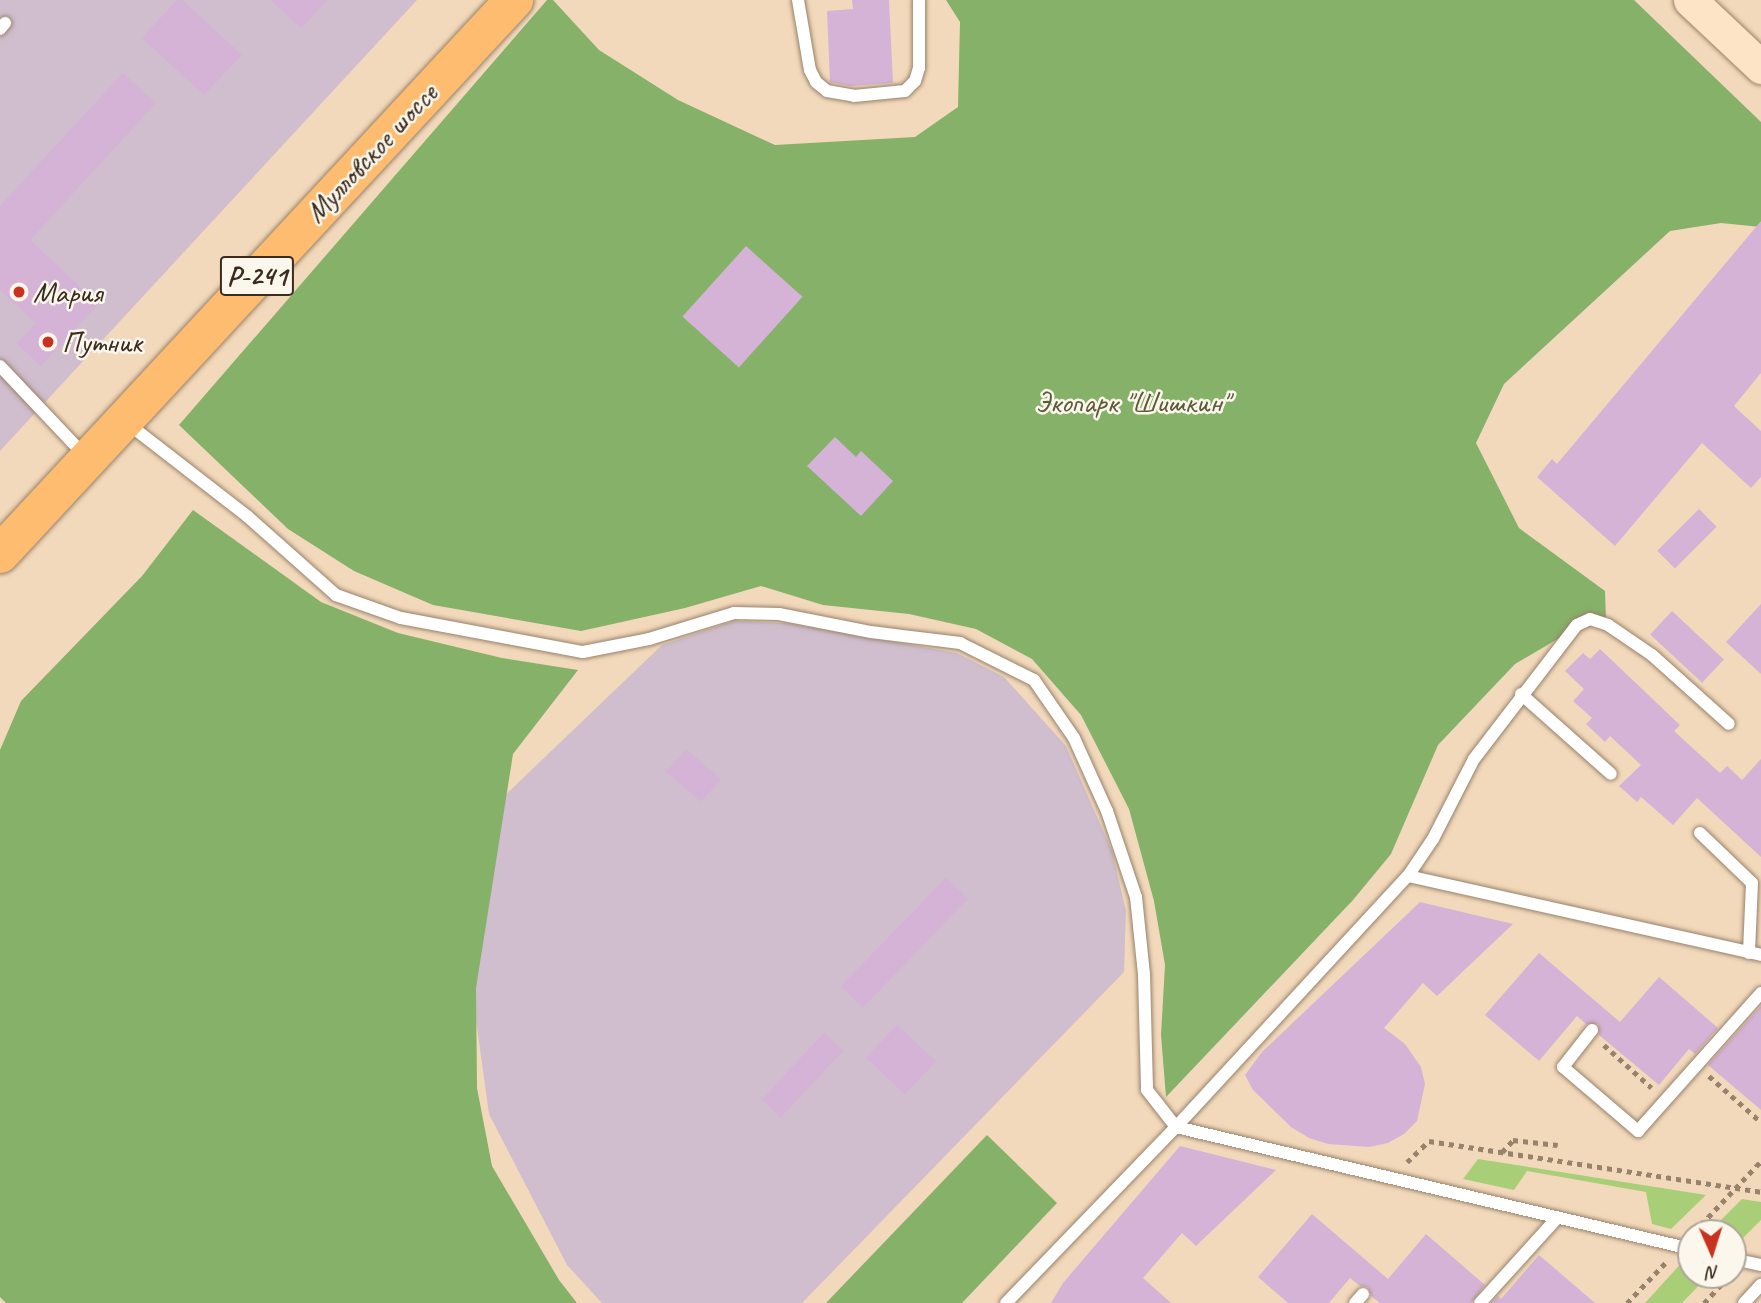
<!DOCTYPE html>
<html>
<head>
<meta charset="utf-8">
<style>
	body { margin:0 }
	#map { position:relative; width:1761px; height:1303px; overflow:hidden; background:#f3d9bb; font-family:Caveat,sans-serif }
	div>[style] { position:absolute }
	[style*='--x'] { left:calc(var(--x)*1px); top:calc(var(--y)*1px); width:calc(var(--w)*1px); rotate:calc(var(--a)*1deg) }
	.industrial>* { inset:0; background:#d0bdcd }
	.green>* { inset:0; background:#a9ce78 }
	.forest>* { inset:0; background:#86b168 }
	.building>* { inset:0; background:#d5b3d7; transform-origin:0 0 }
	.path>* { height:4.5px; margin-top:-2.25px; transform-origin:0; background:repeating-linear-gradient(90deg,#97826c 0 5px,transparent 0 10px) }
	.roads { filter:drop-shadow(0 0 2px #97826c) drop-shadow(0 0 2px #97826c) }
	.lane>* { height:12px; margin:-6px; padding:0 6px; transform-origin:6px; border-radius:6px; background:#fff }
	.secondary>* { height:33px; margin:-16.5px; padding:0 16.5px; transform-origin:16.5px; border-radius:16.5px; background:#fee4c6 }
	.highway>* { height:38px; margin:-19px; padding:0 19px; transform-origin:19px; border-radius:19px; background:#fdbc70 }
	.dots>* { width:19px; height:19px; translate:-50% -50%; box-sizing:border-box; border:4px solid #fbf7ec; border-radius:50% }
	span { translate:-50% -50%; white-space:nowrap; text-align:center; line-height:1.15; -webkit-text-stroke:5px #fbf7ec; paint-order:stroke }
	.shield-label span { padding:2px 5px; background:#fbf7ec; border:2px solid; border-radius:5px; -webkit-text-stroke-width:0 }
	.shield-label { font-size:28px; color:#3b2a1e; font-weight:700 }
	.street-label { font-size:30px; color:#3b2a1e }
	.poi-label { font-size:30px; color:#3b2a1e }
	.left { translate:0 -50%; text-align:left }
	.park-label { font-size:30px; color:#5c5b39 }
	.north { position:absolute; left:1677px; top:1219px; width:70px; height:70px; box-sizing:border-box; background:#fbf7ec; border:2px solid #aea59a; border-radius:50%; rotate:177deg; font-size:19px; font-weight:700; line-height:28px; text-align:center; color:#3b2a1e }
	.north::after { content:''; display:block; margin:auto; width:24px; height:32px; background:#c8321e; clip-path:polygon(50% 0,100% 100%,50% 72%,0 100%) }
</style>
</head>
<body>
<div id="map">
	<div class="industrial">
		<div style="clip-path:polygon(0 0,417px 0,0 451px)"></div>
		<div style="clip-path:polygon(734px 621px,786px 623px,957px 653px,1004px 677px,1066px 746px,1112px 851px,1126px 911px,1124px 972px,802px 1303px,602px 1303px,567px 1265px,489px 1114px,452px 846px,662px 645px)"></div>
	</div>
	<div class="green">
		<div style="clip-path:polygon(1478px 1159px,1706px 1195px,1671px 1229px,1652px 1224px,1646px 1192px,1527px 1171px,1514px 1190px,1463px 1179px)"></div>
		<div style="clip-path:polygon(1742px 1199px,1761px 1202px,1761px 1220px,1734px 1247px,1733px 1233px,1708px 1233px)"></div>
		<div style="clip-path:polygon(1685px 1259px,1691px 1261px,1691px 1275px,1709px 1275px,1682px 1303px,1645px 1303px)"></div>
	</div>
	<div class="forest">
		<div style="clip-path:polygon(547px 0,553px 0,599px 50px,678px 100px,775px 145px,915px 137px,958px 107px,960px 22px,946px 0,1634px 0,1761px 122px,1761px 227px,1721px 223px,1670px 231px,1504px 384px,1476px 443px,1519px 528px,1605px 591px,1606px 620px,1573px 630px,1515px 664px,1438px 745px,1391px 854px,1353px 900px,1166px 1097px,1161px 1035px,1165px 965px,1154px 901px,1129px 809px,1081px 715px,1032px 659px,976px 629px,909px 614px,823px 605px,761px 586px,685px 608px,581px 631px,433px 605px,354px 571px,288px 529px,179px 425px)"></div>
		<div style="clip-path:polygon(193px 510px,321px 602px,398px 633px,502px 658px,578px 670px,513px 754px,476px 988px,477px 1088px,492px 1166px,559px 1280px,577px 1303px,6px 1303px,0 1297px,0 750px,21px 701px,142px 576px)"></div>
		<div style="clip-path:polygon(987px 1135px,1057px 1203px,962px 1303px,826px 1303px)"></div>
	</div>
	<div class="building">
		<div style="clip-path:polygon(177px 0,182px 0,242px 55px,204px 95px,142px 38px)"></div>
		<div style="clip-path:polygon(271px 0,327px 0,301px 28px)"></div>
		<div style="clip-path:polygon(852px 0,889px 0,893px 83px,850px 86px,830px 82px,827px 11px,853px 9px)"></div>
		<div style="clip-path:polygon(123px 73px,156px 103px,30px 240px,98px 304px,41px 366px,17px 344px,36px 323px,0 290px,0 206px)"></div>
		<div style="clip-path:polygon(1761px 221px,1761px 373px,1734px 406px,1761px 431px,1761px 477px,1751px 488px,1702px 443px,1615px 546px,1537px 477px,1552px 459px,1557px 464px)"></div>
		<div style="left:746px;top:246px;width:76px;height:95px;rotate:42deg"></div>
		<div style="clip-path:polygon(835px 437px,856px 457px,861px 451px,893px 481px,861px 516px,807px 466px)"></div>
		<div style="left:1699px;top:509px;width:25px;height:59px;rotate:45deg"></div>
		<div style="clip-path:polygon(1761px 604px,1761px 674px,1726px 642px)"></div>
		<div style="left:1672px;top:611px;width:71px;height:32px;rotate:43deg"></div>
		<div style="clip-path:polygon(1600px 649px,1680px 725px,1674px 731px,1720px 773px,1727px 766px,1742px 780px,1761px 759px,1761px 857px,1697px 798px,1673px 825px,1641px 797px,1637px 802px,1619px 786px,1641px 765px,1610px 736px,1605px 742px,1586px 724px,1592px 718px,1573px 701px,1584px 689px,1565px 671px,1583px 653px,1590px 659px)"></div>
		<div style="left:686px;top:749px;width:46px;height:30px;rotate:41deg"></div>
		<div style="left:946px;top:878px;width:30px;height:151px;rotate:44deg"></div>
		<div style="clip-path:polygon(1420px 902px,1513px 924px,1437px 996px,1423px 983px,1384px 1028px,1405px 1044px,1421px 1067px,1425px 1084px,1417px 1121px,1404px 1134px,1388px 1143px,1369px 1147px,1328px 1144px,1309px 1138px,1291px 1127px,1253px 1090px,1245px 1075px,1262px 1052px)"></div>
		<div style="clip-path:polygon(1539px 953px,1620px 1022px,1659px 977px,1718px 1028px,1695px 1054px,1689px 1049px,1659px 1085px,1599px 1035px,1598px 1024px,1586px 1024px,1577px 1016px,1539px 1061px,1485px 1015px)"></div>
		<div style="clip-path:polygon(1761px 1006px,1761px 1110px,1708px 1065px)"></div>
		<div style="left:897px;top:1025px;width:53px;height:45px;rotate:43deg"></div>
		<div style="left:824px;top:1033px;width:26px;height:91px;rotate:43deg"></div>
		<div style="clip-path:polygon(1180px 1146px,1276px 1170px,1196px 1246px,1182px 1233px,1143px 1278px,1171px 1303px,1051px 1303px,1063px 1283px)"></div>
		<div style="clip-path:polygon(1312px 1214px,1388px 1279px,1426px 1234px,1485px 1285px,1471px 1303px,1380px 1303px,1371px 1296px,1368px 1287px,1360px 1286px,1350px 1278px,1329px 1303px,1288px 1303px,1258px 1277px)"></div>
		<div style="clip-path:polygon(1539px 1255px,1595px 1303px,1492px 1303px,1498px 1296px,1501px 1299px)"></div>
	</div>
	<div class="path">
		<div style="--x:1604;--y:1045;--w:64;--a:41.9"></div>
		<div style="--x:1709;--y:1076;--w:69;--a:41.5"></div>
		<div style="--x:1502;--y:1152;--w:16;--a:-47"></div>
		<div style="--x:1513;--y:1140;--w:45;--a:6.3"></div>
		<div style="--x:1407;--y:1162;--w:30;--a:-44"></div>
		<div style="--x:1429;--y:1141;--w:336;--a:8.7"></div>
		<div style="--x:1694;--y:1232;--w:98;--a:-46.7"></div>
		<div style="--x:1627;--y:1303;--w:58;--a:-46.4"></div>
		<div style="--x:1704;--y:1303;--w:37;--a:-47"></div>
	</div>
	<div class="roads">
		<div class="lane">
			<div style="--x:798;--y:0;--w:71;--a:80.3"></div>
			<div style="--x:810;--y:70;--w:13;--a:63"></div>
			<div style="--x:816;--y:82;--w:14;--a:39"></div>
			<div style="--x:827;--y:91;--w:27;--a:10"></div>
			<div style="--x:854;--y:96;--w:51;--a:-5.6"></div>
			<div style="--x:905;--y:91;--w:14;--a:-45"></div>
			<div style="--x:915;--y:81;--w:14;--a:-73"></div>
			<div style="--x:919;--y:68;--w:68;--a:-90"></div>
			<div style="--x:0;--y:29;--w:8;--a:-50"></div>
			<div style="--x:0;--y:366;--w:124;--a:46.6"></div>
			<div style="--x:127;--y:423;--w:152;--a:37.8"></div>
			<div style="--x:247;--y:516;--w:119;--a:41.6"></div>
			<div style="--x:336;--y:595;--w:69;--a:19.5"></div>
			<div style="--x:401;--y:618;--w:185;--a:10.6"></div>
			<div style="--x:583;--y:652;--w:67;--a:-11.1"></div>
			<div style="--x:649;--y:639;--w:89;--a:-17"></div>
			<div style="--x:734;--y:613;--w:45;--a:1.3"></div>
			<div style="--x:779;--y:614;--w:94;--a:11.1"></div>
			<div style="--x:871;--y:632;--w:90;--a:7"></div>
			<div style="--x:960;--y:643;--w:83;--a:26.6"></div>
			<div style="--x:1034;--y:680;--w:70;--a:55.4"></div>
			<div style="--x:1074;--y:738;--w:80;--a:65.7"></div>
			<div style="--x:1107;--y:811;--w:91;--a:71.4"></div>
			<div style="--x:1136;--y:897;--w:77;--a:84.1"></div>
			<div style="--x:1144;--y:974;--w:116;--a:88.5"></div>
			<div style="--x:1147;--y:1090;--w:47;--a:51.9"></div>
			<div style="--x:1176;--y:1127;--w:529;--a:13.33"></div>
			<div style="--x:1521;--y:694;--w:120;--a:41.6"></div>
			<div style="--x:1700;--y:833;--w:72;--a:43.9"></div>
			<div style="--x:1752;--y:883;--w:70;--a:92.5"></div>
			<div style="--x:1408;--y:876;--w:362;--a:12.6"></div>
			<div style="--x:1592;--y:1030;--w:47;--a:128.1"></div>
			<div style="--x:1563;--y:1067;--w:99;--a:40.5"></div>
			<div style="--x:1638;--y:1131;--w:185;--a:-48.3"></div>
			<div style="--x:1733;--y:1259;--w:29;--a:12"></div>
			<div style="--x:1006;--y:1303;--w:245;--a:-46"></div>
			<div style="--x:1176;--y:1127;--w:342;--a:-47.3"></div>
			<div style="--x:1408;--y:876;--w:45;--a:-56"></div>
			<div style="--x:1433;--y:839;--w:90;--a:-62.9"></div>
			<div style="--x:1474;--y:759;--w:169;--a:-52.5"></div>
			<div style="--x:1577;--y:625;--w:14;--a:-25"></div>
			<div style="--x:1590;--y:619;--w:19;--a:18"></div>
			<div style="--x:1608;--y:625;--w:53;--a:34.3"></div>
			<div style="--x:1652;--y:655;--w:103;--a:41.9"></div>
			<div style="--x:1355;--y:1303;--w:12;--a:-48"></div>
			<div style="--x:1480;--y:1303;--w:115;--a:-47.8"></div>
			<div style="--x:1744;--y:1303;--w:25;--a:-47"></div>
		</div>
		<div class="secondary">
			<div style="--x:1690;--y:0;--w:98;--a:43.3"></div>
		</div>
		<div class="highway">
			<div style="--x:0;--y:554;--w:756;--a:-47.14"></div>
		</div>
	</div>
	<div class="dots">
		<div style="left:19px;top:292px;background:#c8321e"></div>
		<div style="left:48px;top:342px;background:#c8321e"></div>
	</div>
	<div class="shield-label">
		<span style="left:257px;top:276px">Р-241</span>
	</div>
	<div class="street-label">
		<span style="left:371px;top:153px;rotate:-47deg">Мулловское шоссе</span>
	</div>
	<div class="poi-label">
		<span class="left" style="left:33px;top:292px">Мария</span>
		<span class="left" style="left:62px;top:342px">Путник</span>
	</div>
	<div class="park-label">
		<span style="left:1132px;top:402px">Экопарк "Шишкин"</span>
	</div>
	<div class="north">N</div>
</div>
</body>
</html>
